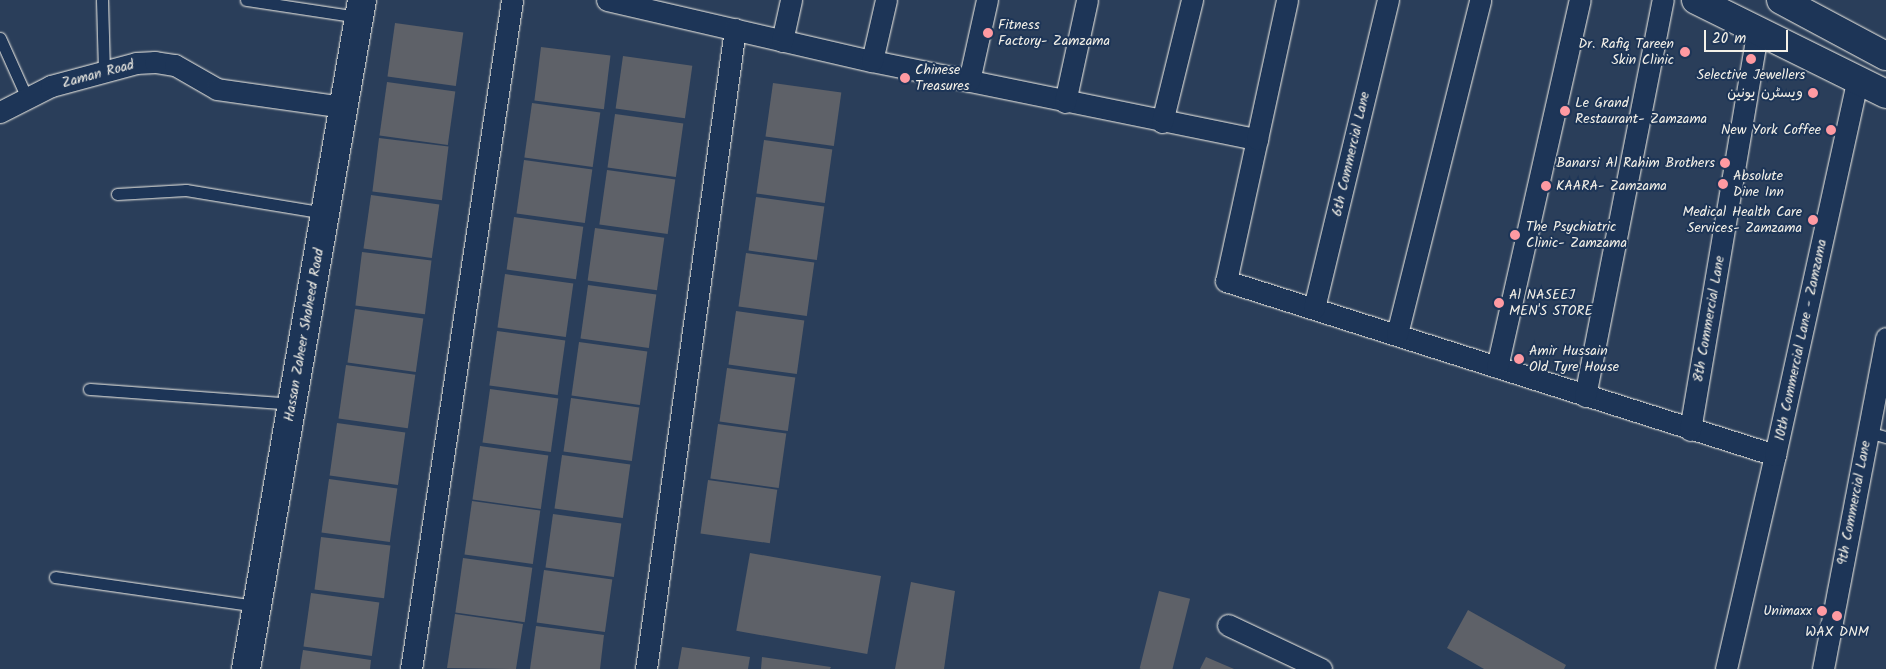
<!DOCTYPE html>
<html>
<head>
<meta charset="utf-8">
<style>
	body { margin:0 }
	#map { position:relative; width:1886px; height:669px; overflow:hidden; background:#2a3e5a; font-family:Kalam,"Playpen Sans Arabic",sans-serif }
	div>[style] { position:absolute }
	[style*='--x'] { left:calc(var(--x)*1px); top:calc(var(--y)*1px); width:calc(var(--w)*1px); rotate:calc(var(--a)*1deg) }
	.building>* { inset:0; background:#5e6168; transform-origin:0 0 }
	.roads { filter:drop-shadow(0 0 1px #f4f1e8) drop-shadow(0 0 1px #f4f1e8) }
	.lane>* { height:11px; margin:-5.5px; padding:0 5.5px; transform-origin:5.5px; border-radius:5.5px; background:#1d3557 }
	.street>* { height:21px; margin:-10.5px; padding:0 10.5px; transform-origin:10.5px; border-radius:10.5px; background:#1d3557 }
	.secondary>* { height:28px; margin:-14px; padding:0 14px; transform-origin:14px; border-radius:14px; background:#1d3557 }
	.dots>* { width:14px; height:14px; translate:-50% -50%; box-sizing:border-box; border:2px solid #1d3557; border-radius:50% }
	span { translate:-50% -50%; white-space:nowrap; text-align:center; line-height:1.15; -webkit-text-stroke:4px #1d3557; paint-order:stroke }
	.poi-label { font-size:14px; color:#f4f1e8 }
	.left { translate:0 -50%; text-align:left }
	.right { translate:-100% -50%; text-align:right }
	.street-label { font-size:14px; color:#f4f1e8 }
	.scale { position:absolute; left:1704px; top:30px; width:84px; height:22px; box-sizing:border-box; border:2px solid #f4f1e8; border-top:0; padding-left:6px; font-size:15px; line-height:18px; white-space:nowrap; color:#f4f1e8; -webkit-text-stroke:4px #1d3557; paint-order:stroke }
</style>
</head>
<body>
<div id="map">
	<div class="building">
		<div style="left:395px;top:23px;width:69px;height:54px;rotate:8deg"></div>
		<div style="left:541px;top:47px;width:70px;height:54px;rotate:7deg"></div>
		<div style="left:623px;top:56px;width:70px;height:53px;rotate:8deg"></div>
		<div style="left:387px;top:82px;width:69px;height:54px;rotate:8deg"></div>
		<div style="left:773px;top:83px;width:69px;height:54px;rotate:8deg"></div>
		<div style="left:532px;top:103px;width:69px;height:55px;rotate:8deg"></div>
		<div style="left:615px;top:114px;width:69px;height:54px;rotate:8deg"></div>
		<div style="left:379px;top:138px;width:70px;height:54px;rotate:7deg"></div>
		<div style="left:764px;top:140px;width:69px;height:54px;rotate:8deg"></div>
		<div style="left:524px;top:160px;width:69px;height:54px;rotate:8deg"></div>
		<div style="left:607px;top:170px;width:69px;height:55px;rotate:8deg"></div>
		<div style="left:371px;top:195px;width:69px;height:54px;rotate:8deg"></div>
		<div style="left:756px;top:197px;width:69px;height:54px;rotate:8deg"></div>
		<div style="left:514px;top:217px;width:70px;height:53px;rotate:8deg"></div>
		<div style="left:595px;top:228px;width:70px;height:53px;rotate:8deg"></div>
		<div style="left:362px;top:252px;width:70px;height:54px;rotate:7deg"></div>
		<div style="left:746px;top:253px;width:69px;height:54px;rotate:8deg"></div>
		<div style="left:505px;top:274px;width:69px;height:54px;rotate:8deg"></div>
		<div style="left:588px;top:285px;width:69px;height:54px;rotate:8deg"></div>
		<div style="left:355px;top:309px;width:69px;height:54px;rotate:8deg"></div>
		<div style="left:736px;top:311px;width:69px;height:54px;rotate:8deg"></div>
		<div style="left:497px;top:331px;width:69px;height:55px;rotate:8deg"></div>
		<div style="left:579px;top:342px;width:69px;height:54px;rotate:8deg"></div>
		<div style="left:346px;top:365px;width:70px;height:54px;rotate:8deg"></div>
		<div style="left:727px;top:368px;width:69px;height:54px;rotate:8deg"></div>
		<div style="left:490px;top:389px;width:69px;height:54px;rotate:8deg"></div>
		<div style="left:571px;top:398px;width:69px;height:54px;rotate:8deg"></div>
		<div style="left:337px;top:423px;width:69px;height:53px;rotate:8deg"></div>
		<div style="left:718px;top:424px;width:69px;height:55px;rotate:8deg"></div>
		<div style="left:480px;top:446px;width:69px;height:54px;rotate:8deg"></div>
		<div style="left:562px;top:455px;width:69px;height:54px;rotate:8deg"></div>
		<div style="left:329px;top:479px;width:69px;height:54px;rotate:8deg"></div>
		<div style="left:708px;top:480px;width:70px;height:54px;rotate:8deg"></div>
		<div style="left:472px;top:501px;width:69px;height:54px;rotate:8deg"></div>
		<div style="left:553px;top:514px;width:69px;height:54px;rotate:8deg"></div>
		<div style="left:321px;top:537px;width:70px;height:53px;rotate:7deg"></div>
		<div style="left:750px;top:553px;width:133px;height:79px;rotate:10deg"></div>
		<div style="left:463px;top:558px;width:70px;height:55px;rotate:8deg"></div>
		<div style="left:544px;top:570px;width:69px;height:53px;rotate:8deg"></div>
		<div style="clip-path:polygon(911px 582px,955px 591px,944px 669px,895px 669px)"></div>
		<div style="left:1159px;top:591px;width:32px;height:80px;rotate:14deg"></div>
		<div style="left:311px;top:593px;width:69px;height:54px;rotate:8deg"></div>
		<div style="clip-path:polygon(1468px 610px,1566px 665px,1564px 669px,1484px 669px,1447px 648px)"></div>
		<div style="clip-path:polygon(455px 614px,523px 624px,516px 669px,447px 668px)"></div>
		<div style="clip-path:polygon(536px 626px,604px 635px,600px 669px,530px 669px)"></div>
		<div style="clip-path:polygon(682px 647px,750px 657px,748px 669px,678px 669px)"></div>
		<div style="clip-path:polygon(303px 650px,371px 660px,370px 669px,300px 669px)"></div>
		<div style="clip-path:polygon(762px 657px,831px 667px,830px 669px,761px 669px)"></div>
		<div style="clip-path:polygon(1206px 657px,1234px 669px,1200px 669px)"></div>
	</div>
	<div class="roads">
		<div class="lane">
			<div style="--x:102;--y:0;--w:71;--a:88.4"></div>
			<div style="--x:246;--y:0;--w:114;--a:8.6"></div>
			<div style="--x:0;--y:38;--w:66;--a:65.8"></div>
			<div style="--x:117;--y:194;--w:69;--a:-3.3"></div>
			<div style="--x:186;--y:190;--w:141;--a:9.4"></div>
			<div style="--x:89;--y:389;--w:204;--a:4.2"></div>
			<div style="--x:1868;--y:432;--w:19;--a:16"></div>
			<div style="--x:55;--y:577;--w:204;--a:8.2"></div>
		</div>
		<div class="street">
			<div style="--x:607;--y:0;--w:272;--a:13"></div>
			<div style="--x:872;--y:61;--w:393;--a:11.5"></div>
			<div style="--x:1257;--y:139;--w:145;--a:102.3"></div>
			<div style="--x:1226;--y:281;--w:576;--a:17.59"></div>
			<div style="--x:1775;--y:455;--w:220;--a:102.9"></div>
			<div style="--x:782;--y:41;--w:42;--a:-77.6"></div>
			<div style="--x:872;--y:61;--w:63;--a:-77.1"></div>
			<div style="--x:969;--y:81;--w:83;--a:-77.5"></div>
			<div style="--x:1065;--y:102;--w:104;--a:-77.8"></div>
			<div style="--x:0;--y:112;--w:57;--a:-27"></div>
			<div style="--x:51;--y:86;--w:88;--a:-15.1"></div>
			<div style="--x:136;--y:63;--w:19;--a:-3"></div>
			<div style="--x:155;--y:62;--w:20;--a:9"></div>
			<div style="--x:175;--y:65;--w:48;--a:29.7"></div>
			<div style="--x:217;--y:89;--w:127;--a:8.1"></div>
			<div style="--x:1162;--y:122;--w:126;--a:-76.2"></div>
			<div style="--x:1257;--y:139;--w:142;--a:-77.8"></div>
			<div style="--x:1314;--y:308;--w:317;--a:-76.5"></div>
			<div style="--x:1397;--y:334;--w:344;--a:-76"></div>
			<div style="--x:1497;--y:367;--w:376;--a:-77.3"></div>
			<div style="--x:1585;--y:396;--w:404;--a:-78.9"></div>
			<div style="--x:1690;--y:430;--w:406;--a:-80.4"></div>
			<div style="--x:1775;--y:455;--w:385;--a:-77.6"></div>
			<div style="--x:1228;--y:625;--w:103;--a:25.3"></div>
			<div style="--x:411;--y:669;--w:677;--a:-81.41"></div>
			<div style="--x:646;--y:669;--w:646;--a:-82.08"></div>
			<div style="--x:1823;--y:669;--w:337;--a:-79.2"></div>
		</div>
		<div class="secondary">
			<div style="--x:1696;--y:0;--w:212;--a:26.3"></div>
			<div style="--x:1781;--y:0;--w:119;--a:28.1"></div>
			<div style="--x:246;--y:669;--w:679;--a:-80.16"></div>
		</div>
	</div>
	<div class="dots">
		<div style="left:988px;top:33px;background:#ff9aa2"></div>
		<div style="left:1685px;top:52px;background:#ff9aa2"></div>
		<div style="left:1751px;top:59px;background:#ff9aa2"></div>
		<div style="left:905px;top:78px;background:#ff9aa2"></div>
		<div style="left:1813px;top:93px;background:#ff9aa2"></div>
		<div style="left:1565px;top:111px;background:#ff9aa2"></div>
		<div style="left:1831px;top:130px;background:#ff9aa2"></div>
		<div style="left:1725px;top:163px;background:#ff9aa2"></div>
		<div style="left:1723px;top:184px;background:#ff9aa2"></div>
		<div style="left:1546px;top:186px;background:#ff9aa2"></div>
		<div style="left:1813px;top:220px;background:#ff9aa2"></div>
		<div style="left:1515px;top:235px;background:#ff9aa2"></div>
		<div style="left:1499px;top:303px;background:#ff9aa2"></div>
		<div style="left:1519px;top:359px;background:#ff9aa2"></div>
		<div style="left:1822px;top:611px;background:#ff9aa2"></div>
		<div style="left:1837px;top:616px;background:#ff9aa2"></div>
	</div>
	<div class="poi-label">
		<span class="left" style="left:998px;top:33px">Fitness<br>Factory- Zamzama</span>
		<span class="right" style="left:1674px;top:52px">Dr. Rafiq Tareen<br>Skin Clinic</span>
		<span class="left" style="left:915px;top:78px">Chinese<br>Treasures</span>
		<span style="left:1751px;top:75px">Selective Jewellers</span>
		<span class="right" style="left:1803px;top:93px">ویسٹرن یونین</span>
		<span class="left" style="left:1575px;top:111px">Le Grand<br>Restaurant- Zamzama</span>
		<span class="right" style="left:1821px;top:130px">New York Coffee</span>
		<span class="right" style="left:1715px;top:163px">Banarsi Al Rahim Brothers</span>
		<span class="left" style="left:1733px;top:184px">Absolute<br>Dine Inn</span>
		<span class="left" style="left:1556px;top:186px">KAARA- Zamzama</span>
		<span class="right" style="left:1802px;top:220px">Medical Health Care<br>Services- Zamzama</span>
		<span class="left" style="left:1526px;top:235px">The Psychiatric<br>Clinic- Zamzama</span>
		<span class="left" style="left:1509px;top:303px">Al NASEEJ<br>MEN'S STORE</span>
		<span class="left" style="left:1529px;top:359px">Amir Hussain<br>Old Tyre House</span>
		<span class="right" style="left:1812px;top:611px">Unimaxx</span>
		<span style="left:1837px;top:632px">WAX DNM</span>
	</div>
	<div class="street-label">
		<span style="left:98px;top:74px;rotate:-15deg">Zaman Road</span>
		<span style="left:1351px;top:154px;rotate:-77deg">6th Commercial Lane</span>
		<span style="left:1709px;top:319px;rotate:-80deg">8th Commercial Lane</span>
		<span style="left:304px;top:335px;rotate:-80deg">Hassan Zaheer Shaheed Road</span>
		<span style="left:1801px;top:340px;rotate:-78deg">10th Commercial Lane - Zamzama</span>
		<span style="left:1854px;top:503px;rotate:-79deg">9th Commercial Lane</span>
	</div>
	<div class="scale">20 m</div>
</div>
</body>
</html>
